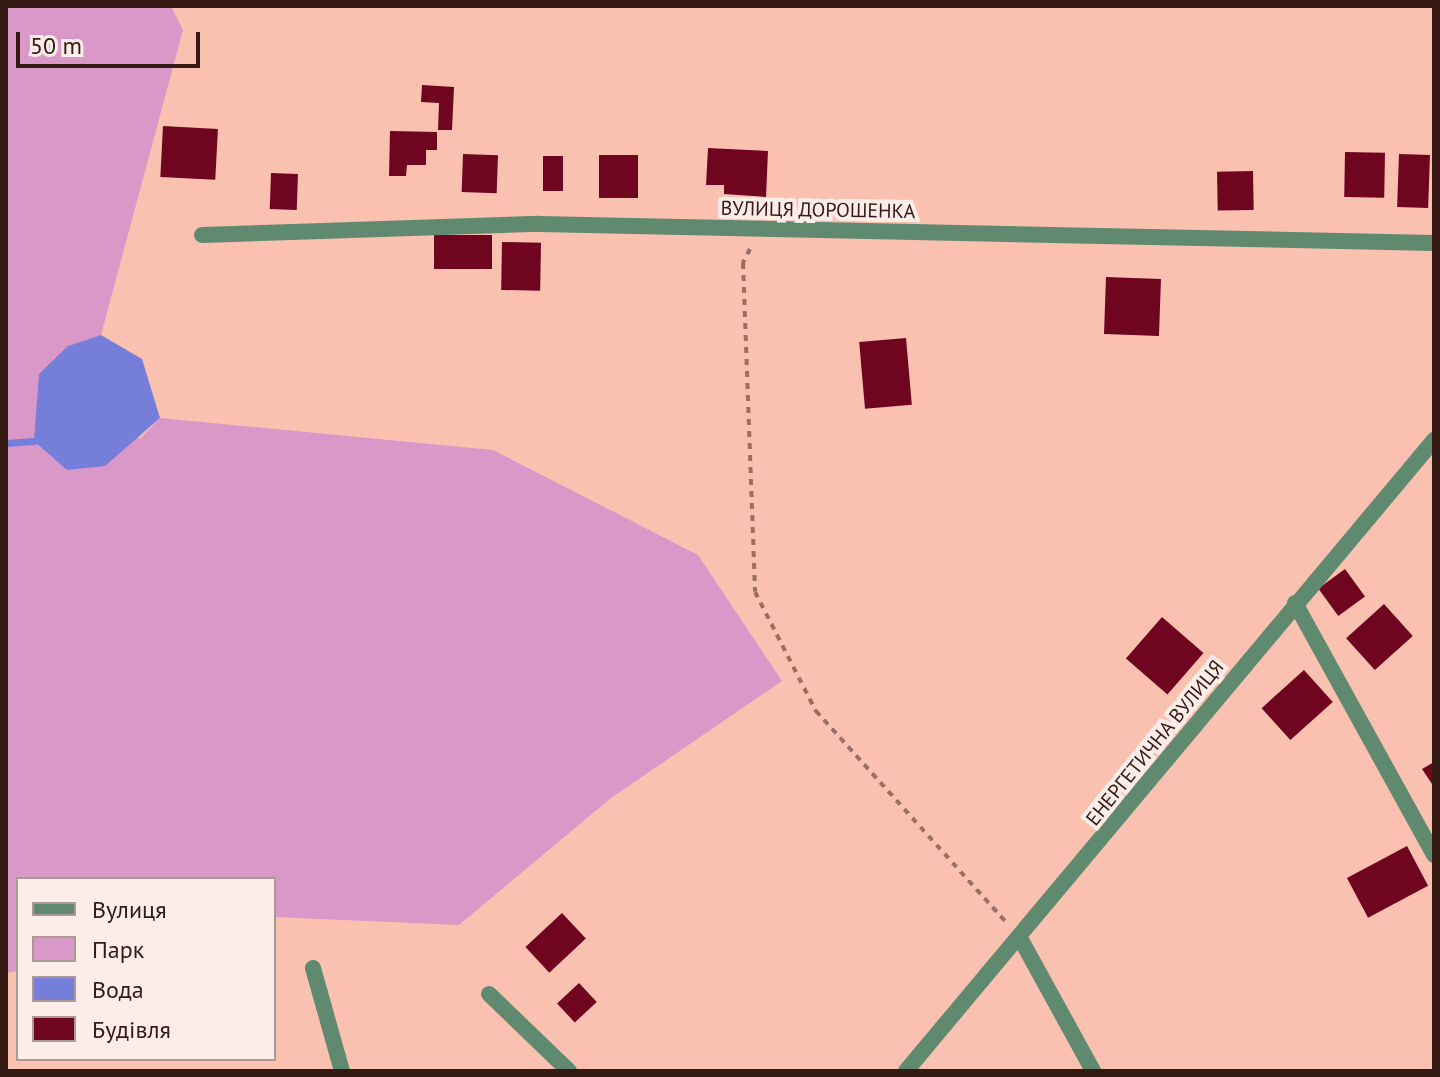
<!DOCTYPE html>
<html>
<head>
<meta charset="utf-8">
<style>
	body { margin:0 }
	#map { position:relative; width:1440px; height:1077px; overflow:hidden; background:#fac1b0; font-family:"PT Sans",sans-serif }
	div>[style] { position:absolute }
	[style*='--x'] { left:calc(var(--x)*1px); top:calc(var(--y)*1px); width:calc(var(--w)*1px); rotate:calc(var(--a)*1deg) }
	.green>* { inset:0; background:#d998c8 }
	.water>* { inset:0; background:#757fda }
	.stream>* { height:7px; margin:-3.5px; padding:0 3.5px; transform-origin:3.5px; border-radius:3.5px; background:#757fda }
	.building>* { inset:0; background:#700520; transform-origin:0 0 }
	.path>* { height:4px; margin-top:-2px; transform-origin:0; background:repeating-linear-gradient(90deg,#9a7064 0 6px,transparent 0 12px) }
	.minor>* { height:16px; margin:-8px; padding:0 8px; transform-origin:8px; border-radius:8px; background:#608a70 }
	span { translate:-50% -50%; white-space:nowrap; text-align:center; line-height:1.15; -webkit-text-stroke:8px #fcede9; paint-order:stroke }
	.street-label { font-size:20px; color:#341a12 }
	.frame { position:absolute; inset:0; border:8px solid #341a12; pointer-events:none }
	.legend { position:absolute; left:16px; top:877px; width:260px; height:184px; box-sizing:border-box; background:#fcede9; border:2px solid #ac9993; margin:0; padding:10px 14px; list-style:none; font-size:24px; color:#341a12 }
	.legend li { display:flex; align-items:center; gap:16px; height:40px }
	.legend b { width:40px; border:2px solid #ac9993 }
	.scale { position:absolute; left:16px; top:32px; width:184px; height:36px; box-sizing:border-box; border:4px solid #341a12; border-top:0; padding-left:10px; font-size:24px; line-height:28px; white-space:nowrap; color:#341a12; -webkit-text-stroke:6px #fcede9; paint-order:stroke }
</style>
</head>
<body>
<div id="map">
	<div class="green">
		<div style="clip-path:polygon(6px 6px,171px 6px,183px 30px,101px 335px,68px 346px,140px 439px,160px 418px,493px 450px,698px 555px,782px 681px,611px 798px,459px 925px,274px 917px,274px 879px,18px 879px,18px 971px,6px 973px)"></div>
	</div>
	<div class="water">
		<div style="clip-path:polygon(101px 335px,142px 359px,160px 418px,105px 466px,67px 470px,34px 441px,39px 374px,68px 346px)"></div>
	</div>
	<div class="stream">
		<div style="--x:6;--y:443;--w:28;--a:-4"></div>
	</div>
	<div class="building">
		<div style="clip-path:polygon(422px 85px,454px 87px,452px 130px,438px 130px,439px 103px,421px 102px)"></div>
		<div style="left:163px;top:126px;width:55px;height:51px;rotate:3deg"></div>
		<div style="clip-path:polygon(390px 131px,437px 132px,437px 150px,426px 150px,426px 165px,407px 165px,406px 176px,389px 176px)"></div>
		<div style="clip-path:polygon(708px 148px,768px 151px,766px 197px,724px 194px,724px 185px,706px 185px)"></div>
		<div style="left:1345px;top:152px;width:40px;height:45px;rotate:1deg"></div>
		<div style="left:463px;top:154px;width:35px;height:38px;rotate:2deg"></div>
		<div style="left:1399px;top:154px;width:31px;height:53px;rotate:2deg"></div>
		<div style="left:599px;top:155px;width:39px;height:43px"></div>
		<div style="left:543px;top:156px;width:20px;height:35px"></div>
		<div style="left:1253px;top:171px;width:39px;height:36px;rotate:89deg"></div>
		<div style="left:271px;top:173px;width:27px;height:36px;rotate:2deg"></div>
		<div style="left:434px;top:235px;width:58px;height:34px"></div>
		<div style="left:502px;top:242px;width:39px;height:48px;rotate:1deg"></div>
		<div style="left:1106px;top:277px;width:55px;height:57px;rotate:2deg"></div>
		<div style="left:906px;top:338px;width:67px;height:47px;rotate:85deg"></div>
		<div style="left:1345px;top:569px;width:34px;height:33px;rotate:54deg"></div>
		<div style="left:1384px;top:604px;width:43px;height:51px;rotate:48deg"></div>
		<div style="left:1162px;top:617px;width:55px;height:55px;rotate:41deg"></div>
		<div style="left:1304px;top:670px;width:43px;height:57px;rotate:48deg"></div>
		<div style="clip-path:polygon(1434px 762px,1434px 787px,1422px 769px)"></div>
		<div style="left:1407px;top:846px;width:45px;height:68px;rotate:62deg"></div>
		<div style="left:562px;top:913px;width:35px;height:50px;rotate:47deg"></div>
		<div style="left:579px;top:983px;width:26px;height:30px;rotate:47deg"></div>
	</div>
	<div class="path">
		<div style="--x:750;--y:249;--w:16;--a:117"></div>
		<div style="--x:743;--y:263;--w:329;--a:87.9"></div>
		<div style="--x:755;--y:592;--w:134;--a:62.9"></div>
		<div style="--x:816;--y:711;--w:284;--a:48"></div>
	</div>
	<div class="minor">
		<div style="--x:202;--y:235;--w:337;--a:-1.9"></div>
		<div style="--x:539;--y:224;--w:895;--a:1.22"></div>
		<div style="--x:1295;--y:603;--w:288;--a:61.1"></div>
		<div style="--x:1020;--y:938;--w:152;--a:61.2"></div>
		<div style="--x:313;--y:968;--w:107;--a:74.3"></div>
		<div style="--x:489;--y:994;--w:111;--a:43.9"></div>
		<div style="--x:906;--y:1071;--w:823;--a:-50.08"></div>
	</div>
	<div class="street-label">
		<span style="left:818px;top:210px;rotate:1deg">ВУЛИЦЯ ДОРОШЕНКА</span>
		<span style="left:1155px;top:743px;rotate:-51deg">ЕНЕРГЕТИЧНА ВУЛИЦЯ</span>
	</div>
	<div class="frame"></div>
	<ul class="legend">
	<li><b style="height:10px;background:#608a70"></b>Вулиця</li>
	<li><b style="height:22px;background:#d998c8"></b>Парк</li>
	<li><b style="height:22px;background:#757fda"></b>Вода</li>
	<li><b style="height:22px;background:#700520"></b>Будівля</li>
	</ul>
	<div class="scale">50 m</div>
</div>
</body>
</html>
